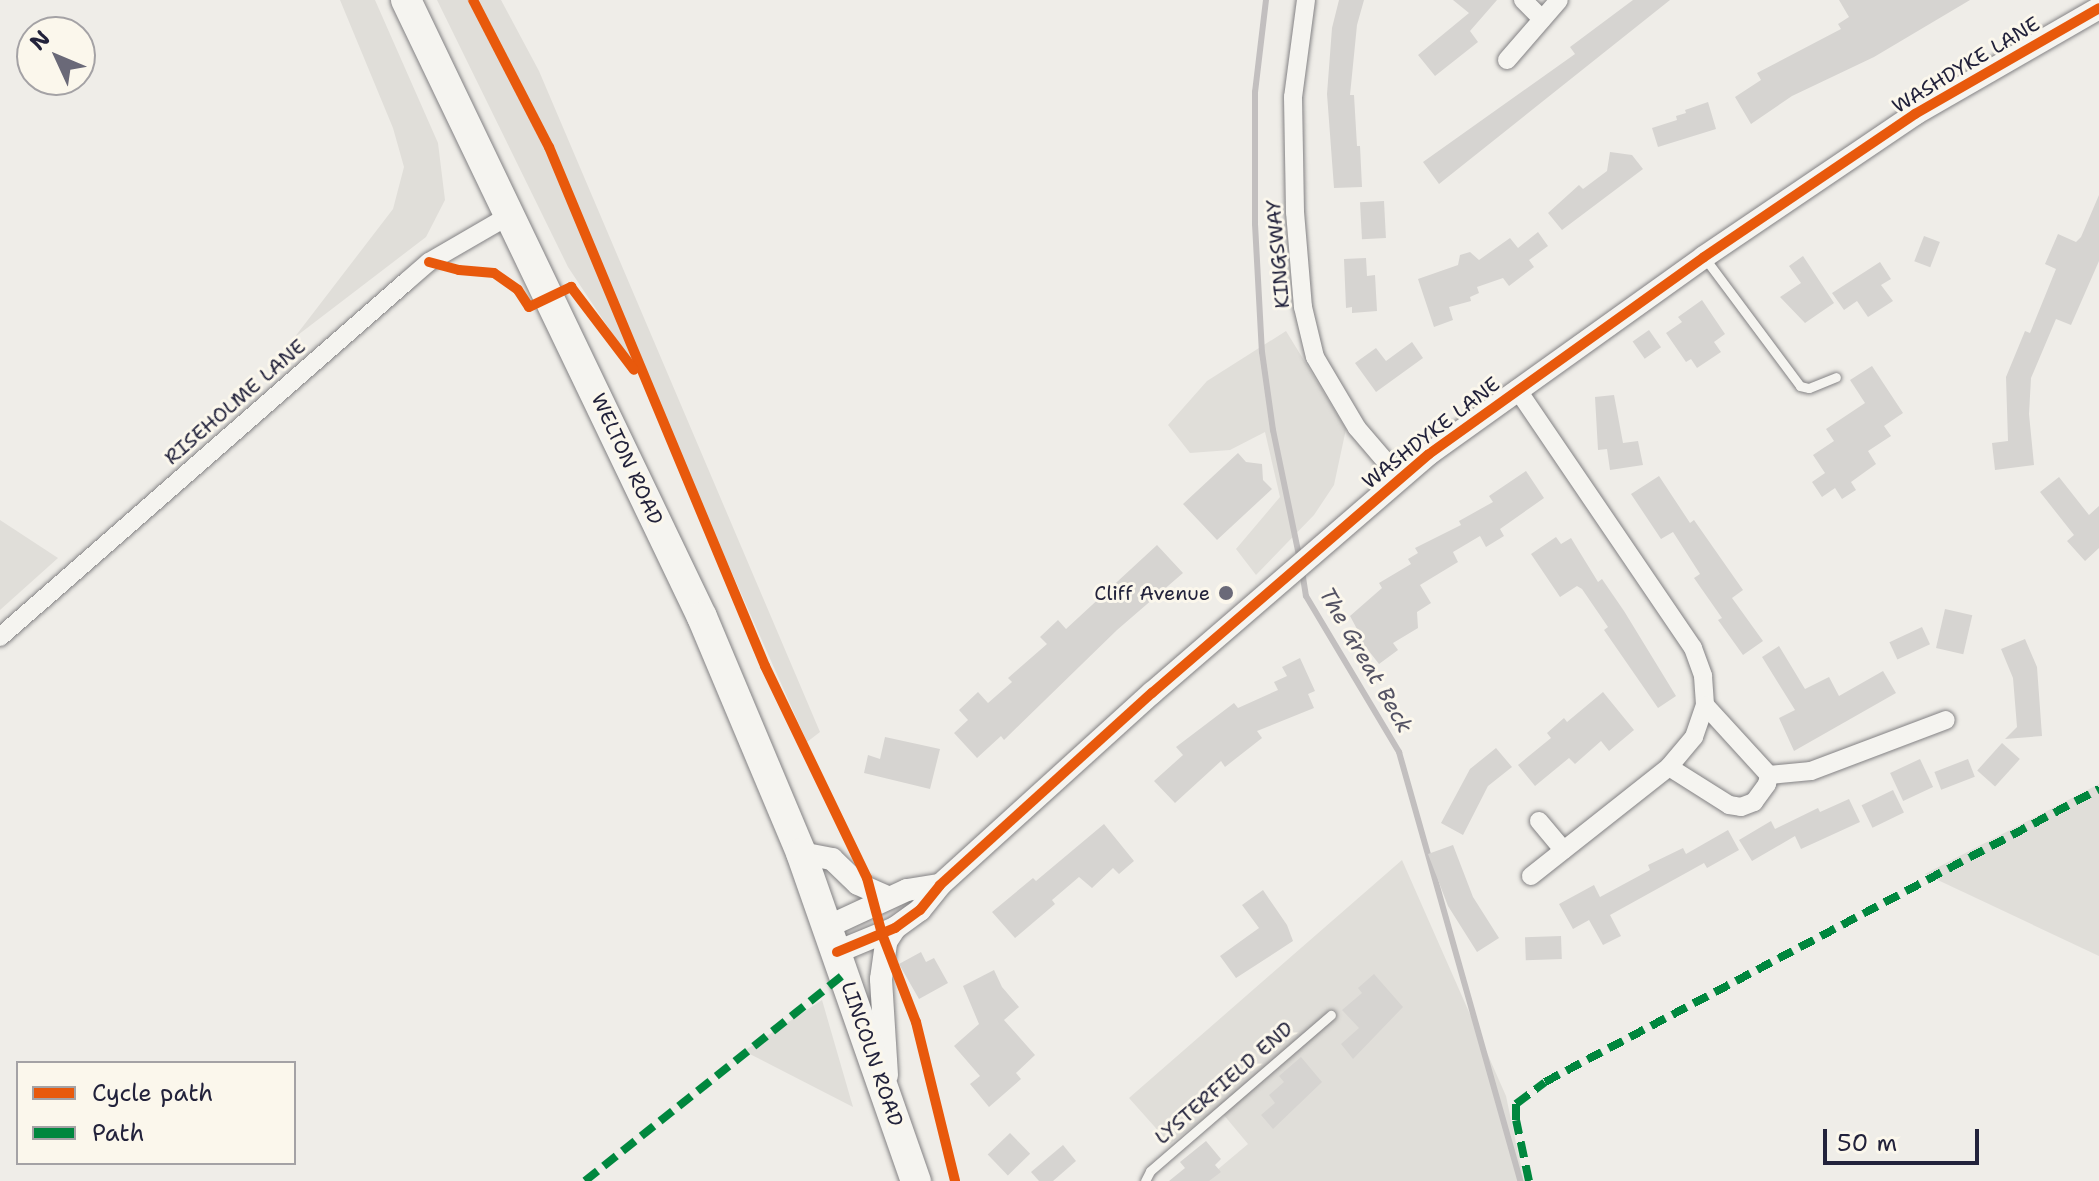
<!DOCTYPE html>
<html>
<head>
<meta charset="utf-8">
<style>
	body { margin:0 }
	#map { position:relative; width:2099px; height:1181px; overflow:hidden; background:#efede8; font-family:"Shantell Sans",sans-serif }
	div>[style] { position:absolute }
	[style*='--x'] { left:calc(var(--x)*1px); top:calc(var(--y)*1px); width:calc(var(--w)*1px); rotate:calc(var(--a)*1deg) }
	.green>* { inset:0; background:#e0ded9 }
	.stream>* { height:6px; margin:-3px; padding:0 3px; transform-origin:3px; border-radius:3px; background:#c2bfbf }
	.building>* { inset:0; background:#d6d4d1; transform-origin:0 0 }
	.roads { filter:drop-shadow(0 0 2px #838284) drop-shadow(0 0 2px #838284) }
	.service>* { height:9px; margin:-4.5px; padding:0 4.5px; transform-origin:4.5px; border-radius:4.5px; background:#f5f4f0 }
	.minor>* { height:18px; margin:-9px; padding:0 9px; transform-origin:9px; border-radius:9px; background:#f5f4f0 }
	.tertiary>* { height:22px; margin:-11px; padding:0 11px; transform-origin:11px; border-radius:11px; background:#f5f4f0 }
	.trunk>* { height:30px; margin:-15px; padding:0 15px; transform-origin:15px; border-radius:15px; background:#f5f4f0 }
	.quiet>* { height:8px; margin-top:-4px; transform-origin:0; background:repeating-linear-gradient(90deg,#00873e 0 16px,transparent 0 24px) }
	.cycleway>* { height:10px; margin:-5px; padding:0 5px; transform-origin:5px; border-radius:5px; background:#e8590c }
	.dots>* { width:22px; height:22px; translate:-50% -50%; box-sizing:border-box; border:4px solid #fbf7ec; border-radius:50% }
	span { translate:-50% -50%; white-space:nowrap; text-align:center; line-height:1.15; -webkit-text-stroke:6px #fbf7ec; paint-order:stroke }
	.street-label { font-size:20px; color:#22223b }
	.poi-label { font-size:20px; color:#22223b }
	.right { translate:-100% -50%; text-align:right }
	.water-label { font-size:22px; color:#535263; font-style:italic }
	.legend { position:absolute; left:16px; top:1061px; width:280px; height:104px; box-sizing:border-box; background:#fbf7ec; border:2px solid #a4a2a5; margin:0; padding:10px 14px; list-style:none; font-size:24px; color:#22223b }
	.legend li { display:flex; align-items:center; gap:16px; height:40px }
	.legend b { width:40px; border:2px solid #a4a2a5 }
	.north { position:absolute; left:16px; top:16px; width:80px; height:80px; box-sizing:border-box; background:#fbf7ec; border:2px solid #a4a2a5; border-radius:50%; rotate:314deg; font-size:22px; font-weight:700; line-height:32px; text-align:center; color:#22223b }
	.north::after { content:''; display:block; margin:auto; width:28px; height:36px; background:#6a6978; clip-path:polygon(50% 0,100% 100%,50% 72%,0 100%) }
	.scale { position:absolute; left:1823px; top:1129px; width:156px; height:36px; box-sizing:border-box; border:4px solid #22223b; border-top:0; padding-left:10px; font-size:24px; line-height:28px; white-space:nowrap; color:#22223b; -webkit-text-stroke:6px #fbf7ec; paint-order:stroke }
</style>
</head>
<body>
<div id="map">
	<div class="green">
		<div style="clip-path:polygon(340px 0,375px 0,438px 143px,445px 200px,426px 237px,294px 338px,393px 209px,404px 167px,393px 128px)"></div>
		<div style="clip-path:polygon(437px 0,501px 0,539px 71px,820px 732px,807px 742px,653px 395px,568px 267px)"></div>
		<div style="clip-path:polygon(1286px 331px,1346px 429px,1334px 485px,1314px 515px,1256px 575px,1236px 549px,1280px 497px,1265px 432px,1230px 450px,1190px 453px,1168px 425px,1207px 381px)"></div>
		<div style="clip-path:polygon(0 520px,58px 558px,0 610px)"></div>
		<div style="clip-path:polygon(2099px 784px,2099px 956px,1925px 874px)"></div>
		<div style="clip-path:polygon(1402px 860px,1506px 1096px,1524px 1181px,1204px 1181px,1248px 1144px,1218px 1108px,1170px 1144px,1129px 1098px)"></div>
		<div style="clip-path:polygon(822px 1000px,853px 1107px,744px 1051px)"></div>
	</div>
	<div class="stream">
		<div style="--x:1266;--y:0;--w:93;--a:96.8"></div>
		<div style="--x:1255;--y:92;--w:132;--a:90"></div>
		<div style="--x:1255;--y:224;--w:128;--a:86.9"></div>
		<div style="--x:1262;--y:352;--w:79;--a:82"></div>
		<div style="--x:1273;--y:430;--w:133;--a:78.3"></div>
		<div style="--x:1302;--y:571;--w:25;--a:81"></div>
		<div style="--x:1306;--y:596;--w:182;--a:59.2"></div>
		<div style="--x:1399;--y:752;--w:446;--a:74.2"></div>
	</div>
	<div class="building">
		<div style="clip-path:polygon(1339px 0,1364px 0,1357px 25px,1350px 95px,1354px 95px,1357px 146px,1360px 146px,1362px 187px,1334px 188px,1327px 94px,1332px 28px)"></div>
		<div style="clip-path:polygon(1453px 0,1497px 0,1470px 31px,1478px 42px,1435px 76px,1418px 55px,1469px 13px)"></div>
		<div style="clip-path:polygon(1633px 0,1670px 0,1439px 184px,1423px 162px,1575px 54px,1570px 47px)"></div>
		<div style="clip-path:polygon(1839px 0,1970px 0,1874px 57px,1792px 96px,1751px 124px,1735px 97px,1761px 80px,1757px 73px,1841px 29px,1838px 24px,1849px 17px)"></div>
		<div style="clip-path:polygon(1708px 102px,1716px 129px,1658px 147px,1652px 128px,1677px 120px,1676px 116px,1686px 113px,1685px 110px)"></div>
		<div style="clip-path:polygon(1610px 152px,1632px 155px,1643px 169px,1562px 230px,1548px 213px,1579px 185px,1583px 189px,1607px 171px)"></div>
		<div style="clip-path:polygon(2099px 195px,2099px 261px,2071px 325px,2056px 319px,2031px 378px,2029px 414px,2034px 465px,1995px 470px,1992px 443px,2008px 441px,2006px 377px,2025px 331px,2030px 333px,2056px 269px,2045px 264px,2058px 234px,2076px 242px,2081px 237px)"></div>
		<div style="left:1384px;top:201px;width:37px;height:24px;rotate:87deg"></div>
		<div style="clip-path:polygon(1538px 232px,1548px 246px,1529px 260px,1534px 267px,1509px 286px,1503px 278px,1477px 287px,1479px 293px,1470px 297px,1471px 301px,1449px 307px,1453px 320px,1434px 327px,1418px 279px,1458px 265px,1460px 255px,1470px 252px,1479px 260px,1510px 238px,1518px 248px)"></div>
		<div style="left:1924px;top:236px;width:17px;height:27px;rotate:21deg"></div>
		<div style="clip-path:polygon(1803px 256px,1834px 303px,1805px 323px,1780px 297px,1801px 283px,1789px 266px)"></div>
		<div style="clip-path:polygon(1366px 258px,1367px 276px,1375px 275px,1377px 311px,1352px 313px,1352px 307px,1346px 308px,1344px 259px)"></div>
		<div style="clip-path:polygon(1880px 262px,1891px 279px,1881px 285px,1893px 301px,1868px 317px,1857px 301px,1844px 310px,1832px 293px)"></div>
		<div style="clip-path:polygon(1702px 300px,1725px 334px,1714px 342px,1721px 352px,1697px 368px,1691px 359px,1686px 362px,1666px 333px,1682px 322px,1678px 317px)"></div>
		<div style="left:1649px;top:330px;width:21px;height:20px;rotate:55deg"></div>
		<div style="clip-path:polygon(1412px 342px,1423px 358px,1376px 392px,1355px 363px,1376px 348px,1386px 361px)"></div>
		<div style="clip-path:polygon(1872px 366px,1903px 413px,1884px 426px,1891px 436px,1868px 451px,1876px 464px,1851px 482px,1856px 490px,1842px 499px,1835px 488px,1822px 497px,1812px 482px,1825px 473px,1813px 455px,1834px 441px,1826px 429px,1865px 403px,1850px 380px)"></div>
		<div style="clip-path:polygon(1614px 395px,1623px 443px,1638px 441px,1643px 465px,1610px 470px,1607px 449px,1598px 450px,1595px 397px)"></div>
		<div style="clip-path:polygon(1238px 453px,1246px 462px,1262px 464px,1263px 480px,1272px 489px,1217px 540px,1183px 504px)"></div>
		<div style="clip-path:polygon(1526px 471px,1544px 498px,1500px 529px,1504px 536px,1486px 547px,1480px 536px,1453px 552px,1458px 562px,1420px 585px,1431px 603px,1417px 612px,1418px 628px,1393px 643px,1398px 650px,1379px 664px,1354px 632px,1357px 629px,1350px 616px,1382px 588px,1379px 583px,1411px 564px,1408px 559px,1418px 553px,1415px 548px,1461px 525px,1459px 521px,1493px 502px,1489px 496px)"></div>
		<div style="clip-path:polygon(1659px 476px,1690px 523px,1694px 520px,1743px 590px,1732px 598px,1763px 641px,1743px 655px,1718px 620px,1722px 618px,1694px 578px,1700px 574px,1673px 532px,1661px 539px,1631px 494px)"></div>
		<div style="clip-path:polygon(2059px 477px,2089px 515px,2099px 506px,2099px 548px,2085px 561px,2067px 541px,2074px 535px,2040px 492px)"></div>
		<div style="clip-path:polygon(1556px 537px,1561px 544px,1571px 538px,1598px 582px,1602px 579px,1624px 611px,1676px 696px,1658px 708px,1604px 630px,1608px 627px,1582px 589px,1577px 586px,1560px 597px,1531px 554px)"></div>
		<div style="clip-path:polygon(1157px 545px,1183px 573px,1117px 630px,1004px 740px,1001px 736px,977px 758px,954px 733px,968px 720px,959px 710px,978px 692px,988px 703px,1012px 682px,1008px 678px,1047px 644px,1040px 637px,1058px 620px,1066px 629px)"></div>
		<div style="left:1945px;top:609px;width:28px;height:40px;rotate:13deg"></div>
		<div style="left:1922px;top:627px;width:19px;height:36px;rotate:65deg"></div>
		<div style="clip-path:polygon(2025px 639px,2037px 667px,2042px 736px,2005px 739px,2017px 727px,2013px 678px,2001px 649px)"></div>
		<div style="clip-path:polygon(1779px 646px,1805px 689px,1829px 677px,1839px 696px,1883px 671px,1896px 693px,1794px 751px,1779px 718px,1795px 710px,1762px 657px)"></div>
		<div style="clip-path:polygon(1300px 658px,1315px 691px,1308px 694px,1314px 708px,1257px 731px,1262px 738px,1225px 767px,1221px 761px,1175px 803px,1154px 781px,1183px 755px,1176px 747px,1234px 703px,1238px 708px,1278px 690px,1274px 682px,1287px 676px,1282px 667px)"></div>
		<div style="clip-path:polygon(1603px 692px,1634px 730px,1609px 751px,1601px 741px,1575px 764px,1569px 758px,1535px 786px,1518px 765px,1551px 738px,1547px 733px,1564px 718px,1567px 722px)"></div>
		<div style="clip-path:polygon(885px 737px,940px 749px,930px 789px,864px 773px,868px 755px,880px 759px)"></div>
		<div style="left:2002px;top:743px;width:24px;height:37px;rotate:42deg"></div>
		<div style="clip-path:polygon(1496px 748px,1512px 767px,1488px 786px,1463px 835px,1441px 823px,1470px 769px)"></div>
		<div style="left:1920px;top:759px;width:31px;height:33px;rotate:65deg"></div>
		<div style="left:1968px;top:759px;width:19px;height:36px;rotate:69deg"></div>
		<div style="left:1893px;top:790px;width:25px;height:35px;rotate:64deg"></div>
		<div style="clip-path:polygon(1849px 799px,1860px 822px,1801px 849px,1795px 836px,1752px 861px,1739px 840px,1771px 821px,1775px 829px,1818px 808px,1820px 812px)"></div>
		<div style="clip-path:polygon(1104px 824px,1134px 861px,1119px 874px,1113px 868px,1092px 888px,1079px 877px,1052px 900px,1055px 904px,1015px 938px,992px 912px,1033px 878px,1036px 881px)"></div>
		<div style="clip-path:polygon(1728px 830px,1739px 850px,1707px 868px,1704px 863px,1610px 915px,1621px 936px,1603px 945px,1589px 920px,1573px 929px,1559px 904px,1594px 885px,1600px 897px,1650px 870px,1648px 865px,1683px 848px,1686px 854px)"></div>
		<div style="clip-path:polygon(1453px 845px,1473px 897px,1499px 938px,1477px 952px,1448px 906px,1428px 854px)"></div>
		<div style="clip-path:polygon(1263px 890px,1287px 925px,1293px 941px,1236px 978px,1220px 956px,1259px 928px,1242px 905px)"></div>
		<div style="left:1561px;top:936px;width:23px;height:36px;rotate:88deg"></div>
		<div style="clip-path:polygon(921px 952px,926px 962px,934px 958px,948px 983px,919px 999px,899px 964px)"></div>
		<div style="clip-path:polygon(994px 970px,1002px 987px,1019px 1007px,1004px 1020px,1035px 1055px,1016px 1073px,1021px 1079px,989px 1107px,970px 1084px,980px 1076px,954px 1046px,979px 1024px,963px 986px)"></div>
		<div style="clip-path:polygon(1374px 974px,1403px 1007px,1353px 1059px,1341px 1044px,1359px 1028px,1342px 1010px,1362px 993px,1358px 988px)"></div>
		<div style="clip-path:polygon(1301px 1057px,1322px 1082px,1273px 1129px,1261px 1115px,1275px 1103px,1269px 1095px,1284px 1082px,1279px 1076px)"></div>
		<div style="left:1010px;top:1133px;width:29px;height:31px;rotate:46deg"></div>
		<div style="clip-path:polygon(1206px 1141px,1221px 1159px,1215px 1165px,1221px 1172px,1209px 1181px,1169px 1181px,1185px 1168px,1180px 1162px)"></div>
		<div style="clip-path:polygon(1063px 1145px,1076px 1161px,1053px 1181px,1039px 1181px,1031px 1172px)"></div>
	</div>
	<div class="roads">
		<div class="service">
			<div style="--x:1704;--y:257;--w:161;--a:53.3"></div>
			<div style="--x:1800;--y:386;--w:9;--a:13"></div>
			<div style="--x:1809;--y:388;--w:29;--a:-22"></div>
			<div style="--x:1145;--y:1181;--w:11;--a:-63"></div>
			<div style="--x:1150;--y:1171;--w:239;--a:-40.8"></div>
		</div>
		<div class="minor">
			<div style="--x:1306;--y:0;--w:98;--a:97.6"></div>
			<div style="--x:1293;--y:97;--w:115;--a:89"></div>
			<div style="--x:1295;--y:212;--w:95;--a:85.2"></div>
			<div style="--x:1303;--y:307;--w:51;--a:76.5"></div>
			<div style="--x:1315;--y:357;--w:82;--a:59.4"></div>
			<div style="--x:1357;--y:428;--w:65;--a:49.4"></div>
			<div style="--x:1523;--y:0;--w:27;--a:45"></div>
			<div style="--x:1507;--y:60;--w:79;--a:-49.1"></div>
			<div style="--x:1517;--y:389;--w:313;--a:55.8"></div>
			<div style="--x:1693;--y:648;--w:30;--a:70"></div>
			<div style="--x:1703;--y:676;--w:29;--a:86"></div>
			<div style="--x:1705;--y:705;--w:95;--a:47.6"></div>
			<div style="--x:1769;--y:775;--w:42;--a:-5.4"></div>
			<div style="--x:1811;--y:771;--w:144;--a:-20.7"></div>
			<div style="--x:0;--y:637;--w:541;--a:-41.18"></div>
			<div style="--x:407;--y:281;--w:29;--a:-41"></div>
			<div style="--x:429;--y:262;--w:94;--a:-30.1"></div>
			<div style="--x:1705;--y:705;--w:34;--a:109"></div>
			<div style="--x:1694;--y:737;--w:39;--a:130"></div>
			<div style="--x:1669;--y:767;--w:71;--a:32.3"></div>
			<div style="--x:1729;--y:805;--w:12;--a:9"></div>
			<div style="--x:1741;--y:807;--w:14;--a:-21"></div>
			<div style="--x:1754;--y:802;--w:22;--a:-54"></div>
			<div style="--x:1767;--y:784;--w:9;--a:-77"></div>
			<div style="--x:1539;--y:821;--w:38;--a:50"></div>
			<div style="--x:1531;--y:876;--w:176;--a:-38.3"></div>
		</div>
		<div class="tertiary">
			<div style="--x:801;--y:853;--w:32;--a:11"></div>
			<div style="--x:832;--y:859;--w:36;--a:44"></div>
			<div style="--x:858;--y:884;--w:34;--a:24"></div>
			<div style="--x:827;--y:927;--w:88;--a:-24.8"></div>
			<div style="--x:907;--y:890;--w:33;--a:-9"></div>
			<div style="--x:837;--y:952;--w:63;--a:-22.5"></div>
			<div style="--x:895;--y:928;--w:31;--a:-36"></div>
			<div style="--x:920;--y:910;--w:32;--a:-51"></div>
			<div style="--x:940;--y:885;--w:286;--a:-42.2"></div>
			<div style="--x:1152;--y:693;--w:366;--a:-40.8"></div>
			<div style="--x:1429;--y:454;--w:338;--a:-35.6"></div>
			<div style="--x:1704;--y:257;--w:255;--a:-34.1"></div>
			<div style="--x:1915;--y:114;--w:212;--a:-29.9"></div>
			<div style="--x:887;--y:1075;--w:96;--a:-93.6"></div>
			<div style="--x:881;--y:979;--w:37;--a:-82"></div>
			<div style="--x:886;--y:942;--w:17;--a:-57"></div>
		</div>
		<div class="trunk">
			<div style="--x:406;--y:0;--w:684;--a:64.37"></div>
			<div style="--x:702;--y:617;--w:256;--a:67.2"></div>
			<div style="--x:801;--y:853;--w:348;--a:70.7"></div>
		</div>
	</div>
	<div class="quiet">
		<div style="--x:585;--y:1181;--w:332;--a:-38.6"></div>
		<div style="--x:1529;--y:1181;--w:62;--a:-102"></div>
		<div style="--x:1516;--y:1120;--w:16;--a:-90"></div>
		<div style="--x:1516;--y:1104;--w:36;--a:-37"></div>
		<div style="--x:1545;--y:1082;--w:627;--a:-27.87"></div>
	</div>
	<div class="cycleway">
		<div style="--x:473;--y:0;--w:165;--a:62.7"></div>
		<div style="--x:549;--y:147;--w:562;--a:67.4"></div>
		<div style="--x:765;--y:666;--w:235;--a:64.3"></div>
		<div style="--x:867;--y:878;--w:58;--a:75"></div>
		<div style="--x:882;--y:934;--w:94;--a:68.9"></div>
		<div style="--x:916;--y:1022;--w:164;--a:76.2"></div>
		<div style="--x:429;--y:262;--w:31;--a:15"></div>
		<div style="--x:459;--y:270;--w:35;--a:5"></div>
		<div style="--x:494;--y:273;--w:29;--a:35"></div>
		<div style="--x:518;--y:290;--w:20;--a:57"></div>
		<div style="--x:529;--y:307;--w:47;--a:-25.5"></div>
		<div style="--x:571;--y:287;--w:104;--a:52.8"></div>
		<div style="--x:837;--y:952;--w:63;--a:-22.5"></div>
		<div style="--x:895;--y:928;--w:31;--a:-36"></div>
		<div style="--x:920;--y:910;--w:32;--a:-51"></div>
		<div style="--x:940;--y:885;--w:286;--a:-42.2"></div>
		<div style="--x:1152;--y:693;--w:366;--a:-40.8"></div>
		<div style="--x:1429;--y:454;--w:338;--a:-35.6"></div>
		<div style="--x:1704;--y:257;--w:255;--a:-34.1"></div>
		<div style="--x:1915;--y:114;--w:212;--a:-29.9"></div>
	</div>
	<div class="dots">
		<div style="left:1226px;top:593px;background:#6a6978"></div>
	</div>
	<div class="street-label">
		<span style="left:1966px;top:65px;rotate:-31deg">WASHDYKE LANE</span>
		<span style="left:1278px;top:254px;rotate:-95deg">KINGSWAY</span>
		<span style="left:235px;top:402px;rotate:-41deg">RISEHOLME LANE</span>
		<span style="left:1431px;top:433px;rotate:-38deg">WASHDYKE LANE</span>
		<span style="left:627px;top:459px;rotate:65deg">WELTON ROAD</span>
		<span style="left:872px;top:1054px;rotate:71deg">LINCOLN ROAD</span>
		<span style="left:1224px;top:1083px;rotate:-41deg">LYSTERFIELD END</span>
	</div>
	<div class="poi-label">
		<span class="right" style="left:1210px;top:593px">Cliff Avenue</span>
	</div>
	<div class="water-label">
		<span style="left:1366px;top:660px;rotate:60deg">The Great Beck</span>
	</div>
	<ul class="legend">
	<li><b style="height:10px;background:#e8590c"></b>Cycle path</li>
	<li><b style="height:10px;background:#00873e"></b>Path</li>
	</ul>
	<div class="north">N</div>
	<div class="scale">50 m</div>
</div>
</body>
</html>
